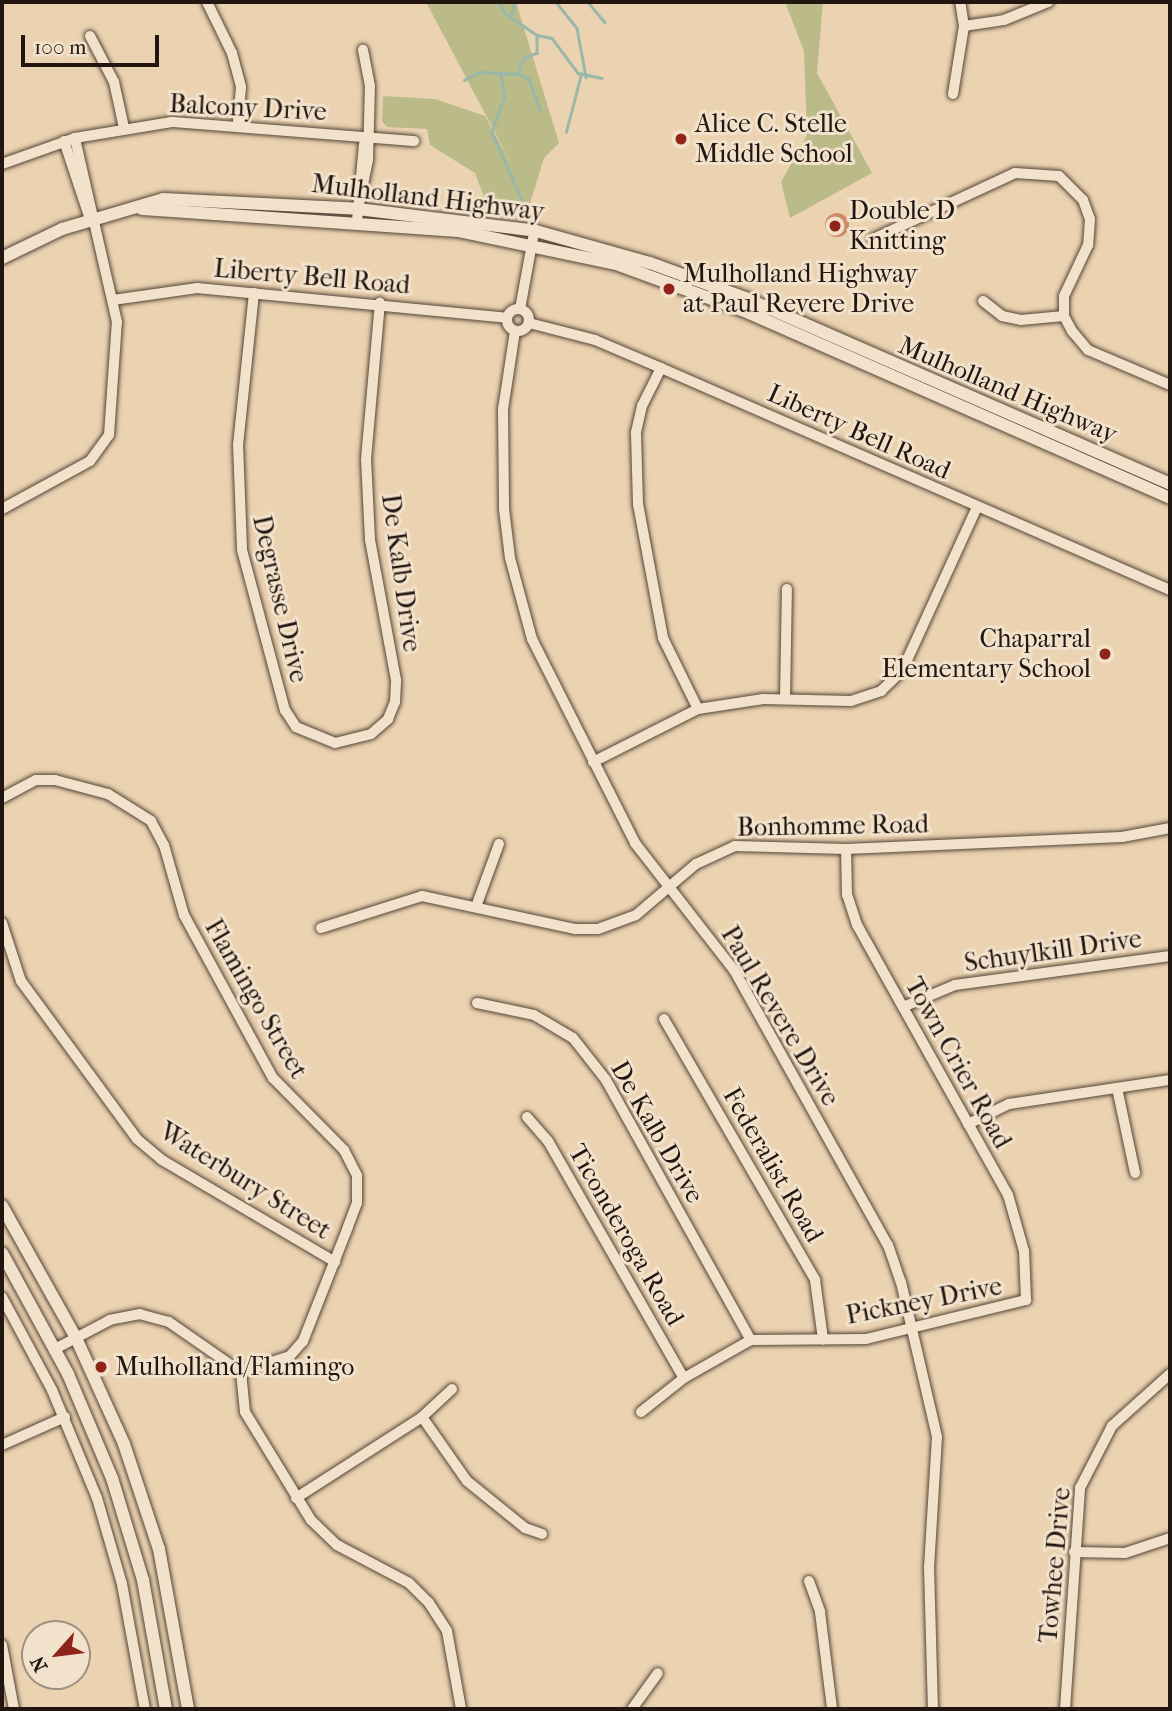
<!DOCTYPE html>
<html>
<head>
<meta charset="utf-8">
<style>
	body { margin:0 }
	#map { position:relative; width:1172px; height:1711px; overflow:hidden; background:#ebd2b0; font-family:"IM FELL French Canon",serif }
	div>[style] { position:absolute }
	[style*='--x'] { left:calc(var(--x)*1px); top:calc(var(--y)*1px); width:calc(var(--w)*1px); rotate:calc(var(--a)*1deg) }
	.green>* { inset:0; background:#babb89 }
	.stream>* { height:2.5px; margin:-1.25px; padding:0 1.25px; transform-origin:1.25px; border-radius:1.25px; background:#98b8aa }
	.building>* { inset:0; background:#cd8a64 }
	.round { border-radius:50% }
	.roads { filter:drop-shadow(0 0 2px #544539) drop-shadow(0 0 2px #544539) }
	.street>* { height:10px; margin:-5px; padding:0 5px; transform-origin:5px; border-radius:5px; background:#f2e2cc }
	.street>.ring { margin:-5px; padding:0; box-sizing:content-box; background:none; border:10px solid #f2e2cc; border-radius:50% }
	.secondary>* { height:12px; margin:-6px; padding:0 6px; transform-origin:6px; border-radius:6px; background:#f2e2cc }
	.dots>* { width:19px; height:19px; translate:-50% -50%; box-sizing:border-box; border:4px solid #f2e2cc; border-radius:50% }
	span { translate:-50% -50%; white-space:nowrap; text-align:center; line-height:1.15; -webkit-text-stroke:6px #f2e2cc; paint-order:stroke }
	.street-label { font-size:26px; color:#221611 }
	.poi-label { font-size:26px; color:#221611 }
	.left { translate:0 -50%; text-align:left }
	.right { translate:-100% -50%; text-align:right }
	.frame { position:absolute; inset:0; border:4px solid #221611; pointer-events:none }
	.north { position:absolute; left:21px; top:1620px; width:70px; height:70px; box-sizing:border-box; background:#f2e2cc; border:2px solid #9f9081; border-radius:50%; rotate:242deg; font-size:19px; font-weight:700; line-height:28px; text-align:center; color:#221611 }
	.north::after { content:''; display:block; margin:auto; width:24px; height:32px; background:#8f2418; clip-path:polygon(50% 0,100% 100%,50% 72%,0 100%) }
	.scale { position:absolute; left:21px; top:35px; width:138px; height:32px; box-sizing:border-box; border:4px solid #221611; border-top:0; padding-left:9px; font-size:21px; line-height:24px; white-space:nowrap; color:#221611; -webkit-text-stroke:5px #f2e2cc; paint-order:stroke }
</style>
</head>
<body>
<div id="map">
	<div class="green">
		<div style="clip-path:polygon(426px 2px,516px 2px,559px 143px,544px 158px,529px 207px,487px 205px,475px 173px,430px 145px,427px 129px,387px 127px,382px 121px,383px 96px,435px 99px,485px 116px,516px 172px)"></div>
		<div style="clip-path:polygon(785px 2px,823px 2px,817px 73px,872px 173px,790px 218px,781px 182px,807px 135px,804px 51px)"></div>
	</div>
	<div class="stream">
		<div style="--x:499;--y:2;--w:14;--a:60"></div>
		<div style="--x:506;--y:14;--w:37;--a:34"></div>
		<div style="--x:537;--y:35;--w:18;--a:90"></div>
		<div style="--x:537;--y:53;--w:15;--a:157"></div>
		<div style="--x:523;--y:59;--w:16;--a:108"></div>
		<div style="--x:556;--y:2;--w:33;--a:51"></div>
		<div style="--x:577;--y:28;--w:50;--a:79.6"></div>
		<div style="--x:588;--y:2;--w:26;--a:50"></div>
		<div style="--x:511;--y:15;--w:14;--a:-73"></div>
		<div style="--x:537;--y:35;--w:15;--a:11"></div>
		<div style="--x:552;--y:38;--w:44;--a:53.4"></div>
		<div style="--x:578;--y:73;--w:24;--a:12"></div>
		<div style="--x:501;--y:76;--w:20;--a:79"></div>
		<div style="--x:505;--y:96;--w:38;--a:110"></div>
		<div style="--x:492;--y:132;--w:84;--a:66.2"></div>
		<div style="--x:464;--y:80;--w:18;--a:-27"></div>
		<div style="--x:480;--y:72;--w:38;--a:3"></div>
		<div style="--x:518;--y:74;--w:12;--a:24"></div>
		<div style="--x:529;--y:79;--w:33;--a:70"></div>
		<div style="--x:566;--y:132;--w:60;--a:-75.5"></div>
	</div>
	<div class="building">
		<div class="round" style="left:825px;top:213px;width:24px;height:24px"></div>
	</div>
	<div class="roads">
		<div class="street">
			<div style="--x:207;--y:2;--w:57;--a:63.9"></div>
			<div style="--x:232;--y:53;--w:35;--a:75"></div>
			<div style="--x:241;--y:87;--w:37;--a:95"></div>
			<div style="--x:964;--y:26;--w:40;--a:-8.5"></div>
			<div style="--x:1004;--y:20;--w:48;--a:-22.2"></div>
			<div style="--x:90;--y:36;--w:52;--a:62.4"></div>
			<div style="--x:114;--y:82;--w:47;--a:77.7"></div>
			<div style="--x:953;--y:94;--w:69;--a:-80.8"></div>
			<div style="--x:964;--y:26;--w:24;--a:-99"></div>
			<div style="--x:64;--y:141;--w:79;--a:71.6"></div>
			<div style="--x:2;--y:164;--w:77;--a:-19.6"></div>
			<div style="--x:75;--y:138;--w:98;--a:-9.4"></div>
			<div style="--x:172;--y:122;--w:243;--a:4.5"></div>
			<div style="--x:358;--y:209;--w:50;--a:-78.5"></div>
			<div style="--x:368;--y:160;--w:74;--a:-88.5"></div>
			<div style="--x:370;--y:86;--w:37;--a:-101"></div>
			<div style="--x:357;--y:221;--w:77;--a:-84.8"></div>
			<div style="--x:873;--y:239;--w:157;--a:-24.9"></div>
			<div style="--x:1015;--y:173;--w:44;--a:3.9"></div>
			<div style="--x:1059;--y:176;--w:34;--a:45"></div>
			<div style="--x:1083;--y:200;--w:20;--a:70"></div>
			<div style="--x:1090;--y:219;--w:26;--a:94"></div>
			<div style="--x:1088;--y:245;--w:56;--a:115.2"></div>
			<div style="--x:1064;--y:296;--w:20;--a:90"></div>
			<div style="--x:1064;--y:316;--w:17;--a:62"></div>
			<div style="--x:1072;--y:331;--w:25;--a:50"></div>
			<div style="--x:1088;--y:350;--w:89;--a:23.1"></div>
			<div style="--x:254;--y:293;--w:152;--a:96"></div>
			<div style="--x:238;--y:444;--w:106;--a:87.8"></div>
			<div style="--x:242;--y:550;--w:166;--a:75"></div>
			<div style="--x:285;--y:710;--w:20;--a:57"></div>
			<div style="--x:296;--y:727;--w:42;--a:22.3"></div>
			<div style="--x:335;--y:743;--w:37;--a:-14"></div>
			<div style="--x:371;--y:734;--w:23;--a:-41"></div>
			<div style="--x:388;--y:719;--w:18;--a:-68"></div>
			<div style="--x:395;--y:702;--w:22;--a:-87"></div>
			<div style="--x:396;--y:680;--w:142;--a:-100.5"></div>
			<div style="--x:370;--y:540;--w:81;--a:-92.8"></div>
			<div style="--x:366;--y:459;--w:157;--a:-84.9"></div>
			<div style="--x:113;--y:300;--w:85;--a:-8.1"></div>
			<div style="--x:197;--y:288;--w:311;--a:5.5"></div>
			<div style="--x:983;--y:301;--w:24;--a:38"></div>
			<div style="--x:1002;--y:316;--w:19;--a:12"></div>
			<div style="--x:1021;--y:320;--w:43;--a:-5.3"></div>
			<div class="ring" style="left:507px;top:309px;width:12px;height:12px"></div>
			<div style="--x:520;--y:309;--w:72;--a:-79.6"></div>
			<div style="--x:529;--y:323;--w:68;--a:14.4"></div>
			<div style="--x:595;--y:340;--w:72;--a:23"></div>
			<div style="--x:661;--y:368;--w:555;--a:23.56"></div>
			<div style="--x:515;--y:331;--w:79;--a:98.7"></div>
			<div style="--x:503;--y:409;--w:100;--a:89.4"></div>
			<div style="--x:504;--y:509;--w:49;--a:83"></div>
			<div style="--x:510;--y:558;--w:84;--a:74.8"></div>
			<div style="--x:532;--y:639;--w:229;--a:63.2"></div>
			<div style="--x:635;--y:843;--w:161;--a:52.1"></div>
			<div style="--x:734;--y:970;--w:315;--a:60.8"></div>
			<div style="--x:888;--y:1245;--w:39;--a:71"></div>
			<div style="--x:901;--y:1282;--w:159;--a:76.9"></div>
			<div style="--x:937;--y:1437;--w:130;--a:93.5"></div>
			<div style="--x:929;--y:1567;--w:142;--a:88.4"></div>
			<div style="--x:661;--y:368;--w:42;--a:116.6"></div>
			<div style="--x:642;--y:406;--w:28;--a:103"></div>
			<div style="--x:636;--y:433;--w:71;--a:88.4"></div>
			<div style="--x:638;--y:504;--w:136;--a:79.4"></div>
			<div style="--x:663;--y:638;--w:79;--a:63.8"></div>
			<div style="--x:2;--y:509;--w:100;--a:-28.6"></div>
			<div style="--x:90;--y:461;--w:32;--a:-54"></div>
			<div style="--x:109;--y:435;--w:113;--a:-86"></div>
			<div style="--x:117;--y:322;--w:189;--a:-102.9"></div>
			<div style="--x:785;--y:699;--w:110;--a:-89"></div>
			<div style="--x:593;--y:762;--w:118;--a:-26.8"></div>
			<div style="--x:698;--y:709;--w:66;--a:-8.7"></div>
			<div style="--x:763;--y:699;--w:88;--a:1.3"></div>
			<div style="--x:851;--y:701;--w:32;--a:-18"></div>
			<div style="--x:881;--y:691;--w:29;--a:-44"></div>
			<div style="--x:902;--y:671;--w:180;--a:-65.4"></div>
			<div style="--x:2;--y:798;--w:38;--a:-28"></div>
			<div style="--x:36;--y:780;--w:19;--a:0"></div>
			<div style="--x:55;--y:780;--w:55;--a:14.8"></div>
			<div style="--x:108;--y:794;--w:51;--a:32.1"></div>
			<div style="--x:151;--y:821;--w:27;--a:62"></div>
			<div style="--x:164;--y:845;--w:73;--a:74.1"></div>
			<div style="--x:184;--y:915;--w:186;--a:61.4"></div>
			<div style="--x:273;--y:1078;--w:101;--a:45.4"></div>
			<div style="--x:344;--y:1150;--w:29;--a:63"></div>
			<div style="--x:357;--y:1176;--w:27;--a:90"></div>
			<div style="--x:357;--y:1203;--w:26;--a:111"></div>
			<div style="--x:348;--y:1227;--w:123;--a:111.5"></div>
			<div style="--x:303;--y:1341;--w:20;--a:131"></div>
			<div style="--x:290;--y:1356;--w:52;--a:161.9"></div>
			<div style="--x:241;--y:1372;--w:88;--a:-145.2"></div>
			<div style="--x:169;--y:1322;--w:30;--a:-165"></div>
			<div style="--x:140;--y:1314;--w:31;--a:169"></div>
			<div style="--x:110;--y:1320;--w:62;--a:152.2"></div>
			<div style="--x:477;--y:904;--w:64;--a:-69.9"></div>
			<div style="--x:2;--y:923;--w:61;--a:71.9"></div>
			<div style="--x:21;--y:981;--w:196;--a:53.7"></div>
			<div style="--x:137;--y:1139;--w:33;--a:40"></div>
			<div style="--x:162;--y:1160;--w:201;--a:30.5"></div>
			<div style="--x:321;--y:928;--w:106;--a:-17.6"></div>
			<div style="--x:422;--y:896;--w:157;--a:12.2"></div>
			<div style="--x:575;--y:929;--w:23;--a:0"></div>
			<div style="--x:598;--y:929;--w:40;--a:-20.2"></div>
			<div style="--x:636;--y:915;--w:79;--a:-40.4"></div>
			<div style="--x:696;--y:864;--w:43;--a:-24.8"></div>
			<div style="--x:735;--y:846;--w:111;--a:1.5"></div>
			<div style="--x:846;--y:849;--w:276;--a:-2.5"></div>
			<div style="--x:1122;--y:837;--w:49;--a:-10.6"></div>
			<div style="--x:477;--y:1003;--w:58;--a:11.9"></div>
			<div style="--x:534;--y:1015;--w:45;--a:30.5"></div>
			<div style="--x:573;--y:1038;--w:53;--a:51.8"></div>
			<div style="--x:606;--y:1080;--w:298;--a:60.9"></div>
			<div style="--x:903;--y:1007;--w:56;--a:-22.9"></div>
			<div style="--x:955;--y:985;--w:217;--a:-7.7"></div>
			<div style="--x:664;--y:1019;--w:302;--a:59.9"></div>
			<div style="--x:815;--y:1280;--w:60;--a:82.3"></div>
			<div style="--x:1117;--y:1088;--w:87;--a:78"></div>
			<div style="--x:527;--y:1117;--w:32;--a:49"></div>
			<div style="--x:548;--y:1141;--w:273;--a:60.2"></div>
			<div style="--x:968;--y:1124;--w:46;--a:-26"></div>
			<div style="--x:1009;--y:1104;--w:163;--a:-8.5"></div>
			<div style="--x:2;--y:1297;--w:106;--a:61.7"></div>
			<div style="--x:52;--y:1390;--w:117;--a:67.4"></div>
			<div style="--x:97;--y:1498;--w:90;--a:73.8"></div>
			<div style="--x:122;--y:1584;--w:127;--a:79.6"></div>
			<div style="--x:241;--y:1372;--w:40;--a:84.3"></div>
			<div style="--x:245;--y:1412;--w:127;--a:58.6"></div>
			<div style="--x:311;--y:1520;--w:36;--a:44"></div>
			<div style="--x:337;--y:1545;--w:81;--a:27.8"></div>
			<div style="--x:409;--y:1583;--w:28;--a:45"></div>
			<div style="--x:429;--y:1603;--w:33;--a:57"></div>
			<div style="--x:447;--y:1631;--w:79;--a:79.8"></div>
			<div style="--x:641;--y:1412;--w:55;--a:-38.3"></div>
			<div style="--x:684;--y:1378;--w:77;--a:-29.6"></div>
			<div style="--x:751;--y:1340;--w:115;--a:-0.5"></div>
			<div style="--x:866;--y:1339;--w:165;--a:-13.7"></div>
			<div style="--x:1026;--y:1300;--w:49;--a:-92.3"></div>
			<div style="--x:1024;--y:1251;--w:58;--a:-105.9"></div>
			<div style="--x:1008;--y:1195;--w:309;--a:-119.2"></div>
			<div style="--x:857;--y:925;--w:32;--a:-108"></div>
			<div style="--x:847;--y:895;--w:46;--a:-91.2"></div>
			<div style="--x:422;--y:1417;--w:78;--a:54.9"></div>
			<div style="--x:467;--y:1481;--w:75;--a:39"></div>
			<div style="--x:525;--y:1528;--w:18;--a:19"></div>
			<div style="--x:2;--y:1445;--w:69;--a:-24"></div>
			<div style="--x:296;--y:1498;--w:150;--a:-32.7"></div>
			<div style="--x:422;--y:1417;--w:41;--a:-43"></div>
			<div style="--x:1074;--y:1552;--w:51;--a:1.1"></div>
			<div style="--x:1125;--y:1553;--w:47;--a:-18.4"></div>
			<div style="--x:809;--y:1581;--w:33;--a:70"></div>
			<div style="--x:820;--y:1612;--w:98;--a:82.9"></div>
			<div style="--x:2;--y:1645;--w:65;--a:79.4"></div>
			<div style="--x:632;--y:1709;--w:44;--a:-54.2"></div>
			<div style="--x:1065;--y:1709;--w:222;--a:-86.1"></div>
			<div style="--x:1080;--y:1488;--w:70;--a:-62.7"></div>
			<div style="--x:1112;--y:1426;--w:78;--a:-41.9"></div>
		</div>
		<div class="secondary">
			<div style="--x:142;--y:209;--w:318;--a:4"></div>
			<div style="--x:459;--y:231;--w:160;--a:11.9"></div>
			<div style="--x:616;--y:264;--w:134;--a:20.1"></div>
			<div style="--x:742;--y:310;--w:467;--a:23.7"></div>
			<div style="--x:2;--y:258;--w:67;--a:-25.8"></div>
			<div style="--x:62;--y:229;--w:105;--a:-16.5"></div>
			<div style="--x:163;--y:199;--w:195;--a:2.9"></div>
			<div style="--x:358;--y:209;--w:179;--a:7"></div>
			<div style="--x:536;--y:231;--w:118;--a:15.7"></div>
			<div style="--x:650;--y:263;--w:101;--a:20.2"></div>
			<div style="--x:745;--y:298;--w:464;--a:23.6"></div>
			<div style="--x:2;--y:1206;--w:151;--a:60.7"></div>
			<div style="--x:76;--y:1338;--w:116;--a:65.6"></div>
			<div style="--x:124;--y:1444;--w:111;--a:71.6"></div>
			<div style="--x:159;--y:1549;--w:163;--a:79.7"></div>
			<div style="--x:2;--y:1253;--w:138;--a:61.4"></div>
			<div style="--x:68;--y:1374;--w:113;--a:67.1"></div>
			<div style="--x:112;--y:1478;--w:107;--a:73.1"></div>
			<div style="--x:143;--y:1580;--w:131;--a:79.9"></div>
		</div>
	</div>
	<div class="dots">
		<div style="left:681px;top:139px;background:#8f2418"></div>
		<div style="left:835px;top:226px;background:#8f2418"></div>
		<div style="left:669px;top:289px;background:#8f2418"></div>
		<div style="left:1105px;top:654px;background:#8f2418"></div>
		<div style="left:101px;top:1367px;background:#8f2418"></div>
	</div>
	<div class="street-label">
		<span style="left:248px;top:108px;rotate:3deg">Balcony Drive</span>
		<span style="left:428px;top:198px;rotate:7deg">Mulholland Highway</span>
		<span style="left:312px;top:277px;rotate:5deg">Liberty Bell Road</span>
		<span style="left:1008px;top:390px;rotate:23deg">Mulholland Highway</span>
		<span style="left:859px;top:432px;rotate:24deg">Liberty Bell Road</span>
		<span style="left:401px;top:573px;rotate:82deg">De Kalb Drive</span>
		<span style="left:280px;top:599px;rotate:77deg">Degrasse Drive</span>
		<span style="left:833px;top:826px;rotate:-1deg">Bonhomme Road</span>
		<span style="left:1053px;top:951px;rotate:-8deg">Schuylkill Drive</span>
		<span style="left:256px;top:999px;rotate:60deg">Flamingo Street</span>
		<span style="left:780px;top:1016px;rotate:59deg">Paul Revere Drive</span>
		<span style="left:958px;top:1063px;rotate:61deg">Town Crier Road</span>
		<span style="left:657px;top:1132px;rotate:60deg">De Kalb Drive</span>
		<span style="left:773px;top:1165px;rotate:60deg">Federalist Road</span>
		<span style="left:245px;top:1181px;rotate:32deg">Waterbury Street</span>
		<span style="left:626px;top:1235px;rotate:60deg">Ticonderoga Road</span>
		<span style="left:924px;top:1301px;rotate:-11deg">Pickney Drive</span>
		<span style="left:1055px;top:1565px;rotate:-85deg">Towhee Drive</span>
	</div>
	<div class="poi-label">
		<span class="left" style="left:695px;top:139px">Alice C. Stelle<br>Middle School</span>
		<span class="left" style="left:849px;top:226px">Double D<br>Knitting</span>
		<span class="left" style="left:683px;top:289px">Mulholland Highway<br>at Paul Revere Drive</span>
		<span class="right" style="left:1091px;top:654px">Chaparral<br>Elementary School</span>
		<span class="left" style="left:115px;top:1367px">Mulholland/Flamingo</span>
	</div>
	<div class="frame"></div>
	<div class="north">N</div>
	<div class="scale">100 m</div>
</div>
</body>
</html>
